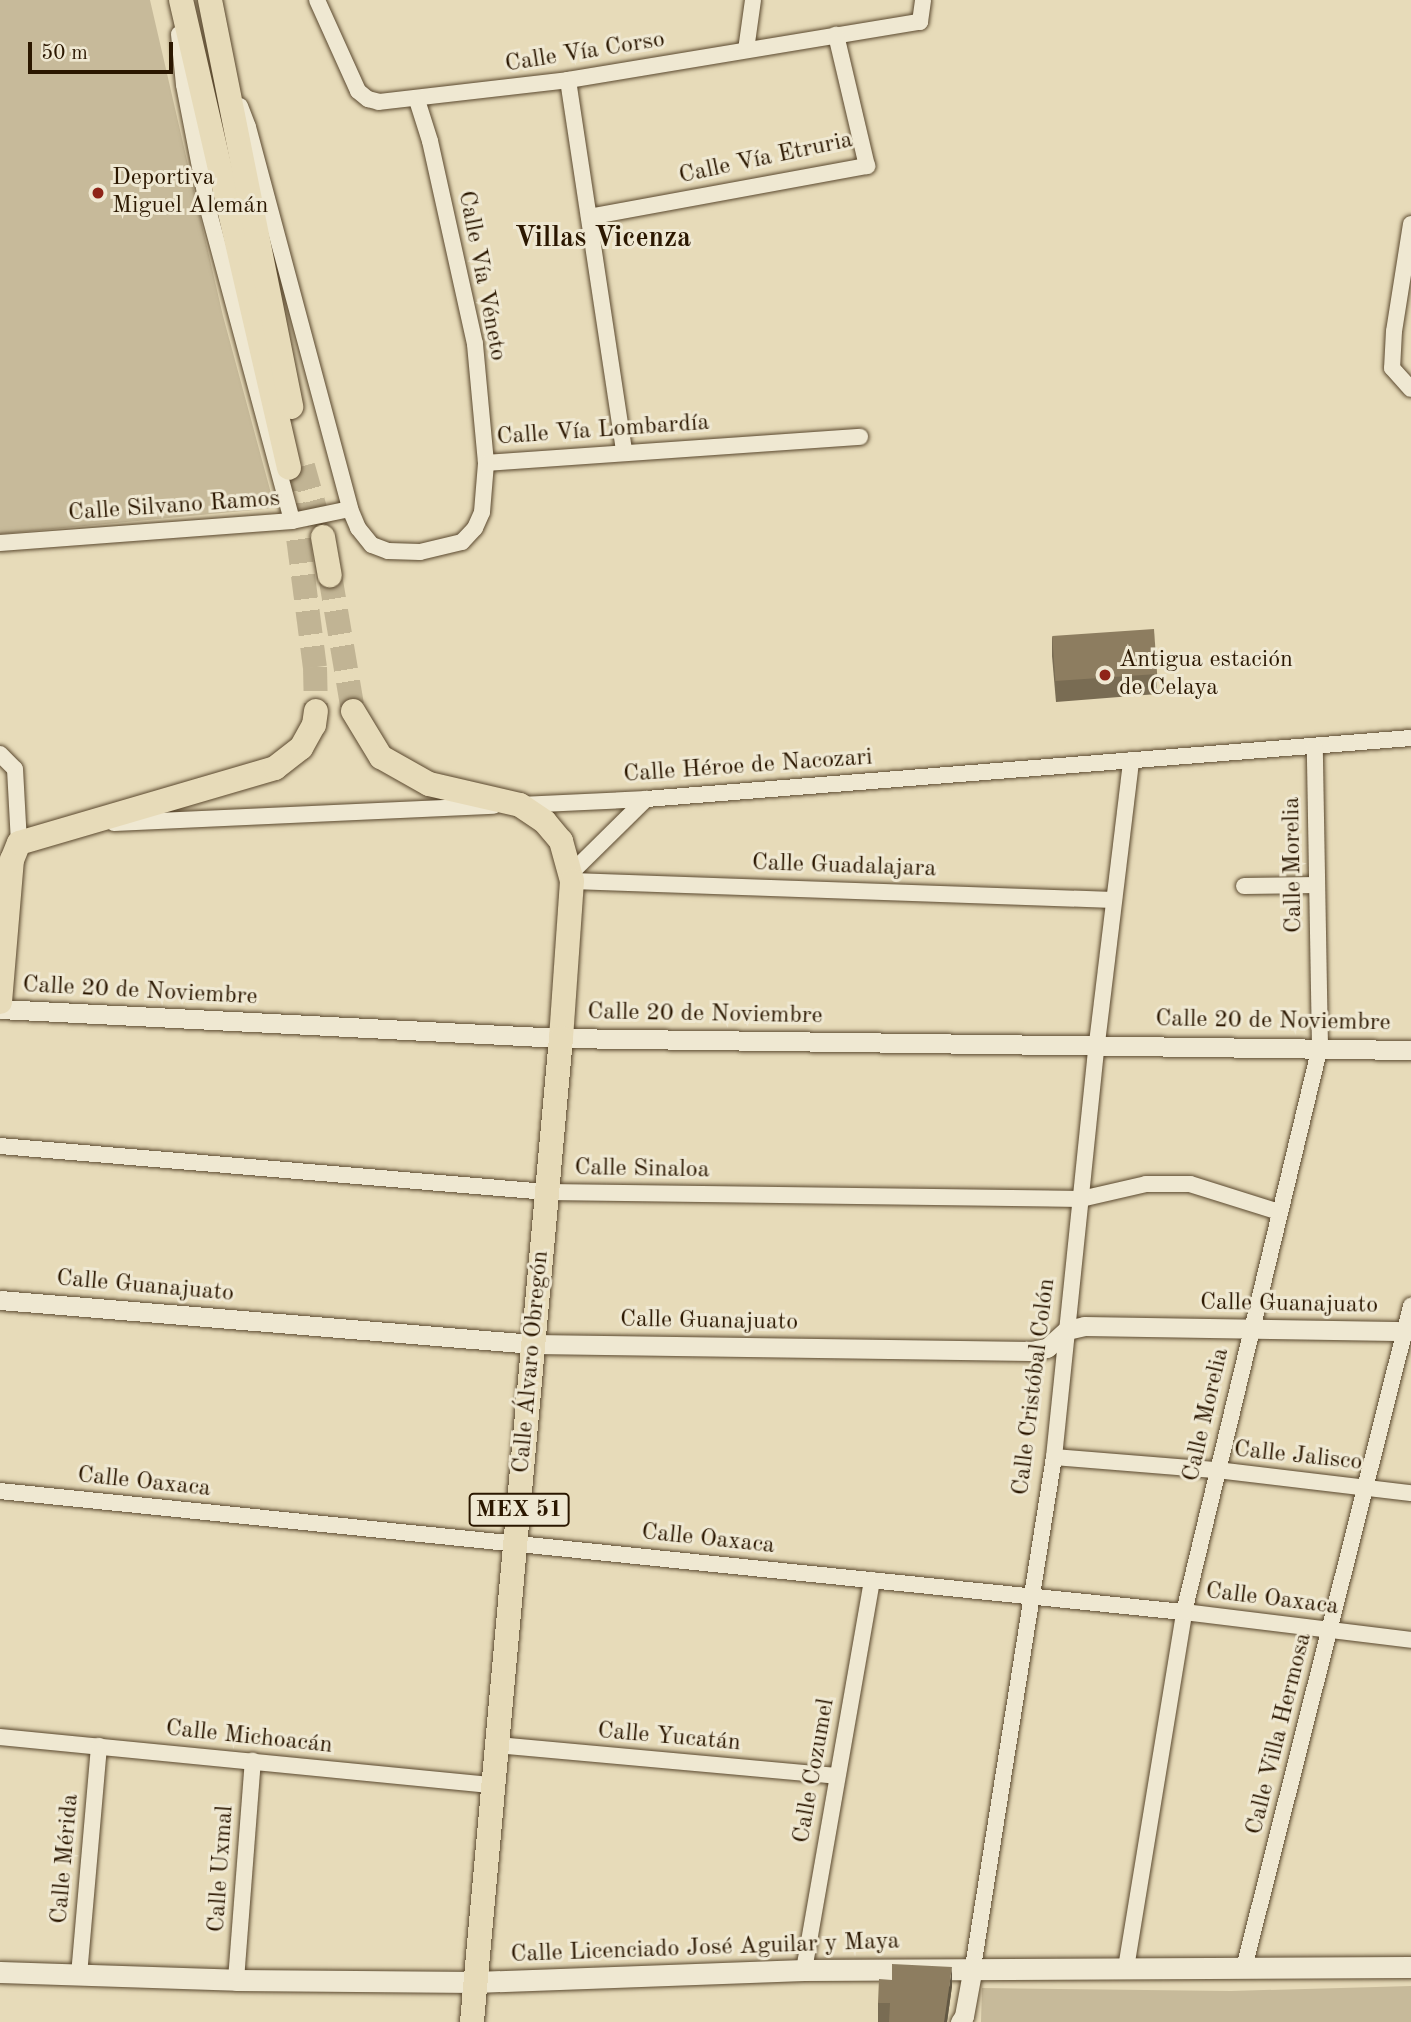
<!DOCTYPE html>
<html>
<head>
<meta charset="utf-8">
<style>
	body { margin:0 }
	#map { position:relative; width:1411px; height:2022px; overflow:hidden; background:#e7dbb9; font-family:"Old Standard TT",serif }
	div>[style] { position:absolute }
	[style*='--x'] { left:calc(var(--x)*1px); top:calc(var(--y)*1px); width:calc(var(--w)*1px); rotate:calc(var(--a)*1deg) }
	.green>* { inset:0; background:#c7ba9a }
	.primary-tunnel>* { height:24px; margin-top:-12px; transform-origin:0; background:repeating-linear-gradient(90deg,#c1b494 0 24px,transparent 0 36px) }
	.roads { filter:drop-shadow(0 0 2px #5a482e) drop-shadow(0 0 2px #5a482e) }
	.minor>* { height:16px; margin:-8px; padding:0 8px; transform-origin:8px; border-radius:8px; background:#efe8d2 }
	.tertiary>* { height:19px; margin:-9.5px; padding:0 9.5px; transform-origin:9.5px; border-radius:9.5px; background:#efe8d2 }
	.secondary>* { height:21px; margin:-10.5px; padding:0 10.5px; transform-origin:10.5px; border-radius:10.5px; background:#efe8d2 }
	.primary>* { height:24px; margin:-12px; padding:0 12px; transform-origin:12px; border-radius:12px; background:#e7dbb9 }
	.wall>* { inset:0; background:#796c53 }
	.shaded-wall>* { inset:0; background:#635843 }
	.building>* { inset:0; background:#8d7d60; transform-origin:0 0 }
	.dots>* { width:19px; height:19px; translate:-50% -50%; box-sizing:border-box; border:4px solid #efe8d2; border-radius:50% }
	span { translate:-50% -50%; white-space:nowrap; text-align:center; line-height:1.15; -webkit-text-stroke:6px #efe8d2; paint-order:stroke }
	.shield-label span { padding:2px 5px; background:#efe8d2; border:2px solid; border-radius:5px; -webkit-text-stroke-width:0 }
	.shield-label { font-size:23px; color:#2b1700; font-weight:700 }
	.street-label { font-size:24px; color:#2b1700 }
	.poi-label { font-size:24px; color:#2b1700 }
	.left { translate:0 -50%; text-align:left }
	.quarter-label { font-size:28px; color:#2b1700; font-weight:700 }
	.scale { position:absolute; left:28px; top:42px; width:145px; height:32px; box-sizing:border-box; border:4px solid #2b1700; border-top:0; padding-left:9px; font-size:21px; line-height:24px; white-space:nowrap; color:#2b1700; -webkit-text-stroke:5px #efe8d2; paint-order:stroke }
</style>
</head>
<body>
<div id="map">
	<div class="green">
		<div style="clip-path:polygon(0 0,150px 0,223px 316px,275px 508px,0 534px)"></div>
		<div style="clip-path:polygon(1411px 1986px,1411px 2022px,981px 2022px,982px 1988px,1231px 1991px)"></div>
	</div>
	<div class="primary-tunnel">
		<div style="--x:303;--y:466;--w:74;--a:74.3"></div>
		<div style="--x:289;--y:468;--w:201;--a:82.6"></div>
		<div style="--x:315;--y:667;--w:44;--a:88.7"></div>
		<div style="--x:330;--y:575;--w:138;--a:80.4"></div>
	</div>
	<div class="roads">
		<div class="minor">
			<div style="--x:317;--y:0;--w:100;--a:65.7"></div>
			<div style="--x:358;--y:91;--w:13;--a:39"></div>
			<div style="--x:368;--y:99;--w:11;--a:15"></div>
			<div style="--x:379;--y:102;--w:190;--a:-6.6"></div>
			<div style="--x:568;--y:80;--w:357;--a:-9.4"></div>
			<div style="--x:920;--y:22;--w:22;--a:-82"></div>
			<div style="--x:179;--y:34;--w:51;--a:84.4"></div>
			<div style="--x:184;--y:85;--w:126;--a:79"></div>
			<div style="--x:208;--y:209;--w:323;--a:74.9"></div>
			<div style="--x:746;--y:50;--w:50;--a:-82"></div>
			<div style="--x:568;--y:80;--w:375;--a:81.4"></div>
			<div style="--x:240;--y:106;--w:22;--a:69"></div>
			<div style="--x:248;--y:127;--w:395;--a:75"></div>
			<div style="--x:350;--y:509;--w:21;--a:67"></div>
			<div style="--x:358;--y:528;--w:22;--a:51"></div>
			<div style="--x:372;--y:545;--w:17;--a:21"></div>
			<div style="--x:388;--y:551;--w:32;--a:2"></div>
			<div style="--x:420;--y:552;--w:43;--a:-13.4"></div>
			<div style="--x:462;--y:542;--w:19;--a:-47"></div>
			<div style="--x:475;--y:528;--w:17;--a:-66"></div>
			<div style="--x:482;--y:512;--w:49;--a:-85.3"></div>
			<div style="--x:486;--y:463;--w:120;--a:-95.3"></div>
			<div style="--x:475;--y:344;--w:208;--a:-102.5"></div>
			<div style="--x:430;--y:141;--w:43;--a:-107.6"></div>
			<div style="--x:589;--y:217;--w:283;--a:-10.4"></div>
			<div style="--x:867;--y:166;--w:135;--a:-103.3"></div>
			<div style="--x:1411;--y:224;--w:108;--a:99"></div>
			<div style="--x:1394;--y:331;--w:37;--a:93"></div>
			<div style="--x:1392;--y:368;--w:28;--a:48"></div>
			<div style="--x:486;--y:463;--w:375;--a:-4"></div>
			<div style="--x:0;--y:543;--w:293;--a:-4.3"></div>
			<div style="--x:292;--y:521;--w:59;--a:-11.7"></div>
			<div style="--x:0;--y:754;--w:21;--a:45"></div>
			<div style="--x:15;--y:769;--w:74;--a:86.9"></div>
			<div style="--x:520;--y:805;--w:126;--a:-2.7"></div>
			<div style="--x:646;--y:799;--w:767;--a:-4.56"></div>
			<div style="--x:114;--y:823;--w:380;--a:-2.6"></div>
			<div style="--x:570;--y:874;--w:107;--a:-44.6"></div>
			<div style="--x:572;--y:881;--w:542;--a:2.01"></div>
			<div style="--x:1244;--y:886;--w:73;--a:-0.8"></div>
			<div style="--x:0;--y:1146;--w:549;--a:4.81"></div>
			<div style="--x:547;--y:1192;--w:534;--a:0.75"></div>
			<div style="--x:1081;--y:1199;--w:67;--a:-13"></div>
			<div style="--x:1146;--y:1184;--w:44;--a:0"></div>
			<div style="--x:1190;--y:1184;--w:93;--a:17.5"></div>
			<div style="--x:1054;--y:1457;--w:164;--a:4.6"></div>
			<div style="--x:1217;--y:1470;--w:195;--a:6.8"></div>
			<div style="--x:0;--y:1491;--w:1190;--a:5.84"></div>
			<div style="--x:1184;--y:1612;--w:229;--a:7"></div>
			<div style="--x:0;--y:1737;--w:495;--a:5.6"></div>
			<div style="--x:497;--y:1745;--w:341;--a:5.2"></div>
			<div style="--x:973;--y:1967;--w:516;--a:-80.98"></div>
			<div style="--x:1054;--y:1457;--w:416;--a:-84.1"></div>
			<div style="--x:1097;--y:1043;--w:285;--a:-83.1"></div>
			<div style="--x:1126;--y:1968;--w:361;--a:-80.7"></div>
			<div style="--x:1184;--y:1612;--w:581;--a:-76.47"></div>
			<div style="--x:1320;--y:1047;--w:300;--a:-91"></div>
			<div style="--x:1244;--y:1968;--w:683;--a:-75.84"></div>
			<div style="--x:804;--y:1970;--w:396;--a:-80.1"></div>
			<div style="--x:79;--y:1975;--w:230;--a:-85"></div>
			<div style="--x:236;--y:1980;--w:220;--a:-85.6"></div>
		</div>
		<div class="tertiary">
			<div style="--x:0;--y:1009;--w:562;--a:2.96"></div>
			<div style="--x:561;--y:1038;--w:850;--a:0.81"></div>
			<div style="--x:0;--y:1300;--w:535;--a:4.72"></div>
			<div style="--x:533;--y:1344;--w:498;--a:0.8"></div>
			<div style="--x:1031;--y:1351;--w:16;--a:-11"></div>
			<div style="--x:1047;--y:1348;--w:27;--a:-42"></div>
			<div style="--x:1067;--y:1330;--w:17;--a:-13"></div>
			<div style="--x:1084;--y:1326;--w:327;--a:0.9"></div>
			<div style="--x:960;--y:2022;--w:7;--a:-56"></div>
			<div style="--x:964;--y:2016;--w:50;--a:-79.6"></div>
		</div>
		<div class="secondary">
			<div style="--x:0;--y:1972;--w:236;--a:1.9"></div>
			<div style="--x:236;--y:1980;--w:240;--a:0.5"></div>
			<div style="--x:476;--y:1982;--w:328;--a:-2.1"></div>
			<div style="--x:804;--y:1970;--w:607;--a:-0.28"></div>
		</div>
		<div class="primary">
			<div style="--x:181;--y:0;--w:480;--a:77"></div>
			<div style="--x:210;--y:0;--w:415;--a:78.7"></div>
			<div style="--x:323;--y:537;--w:39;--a:80"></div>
			<div style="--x:353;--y:711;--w:54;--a:58.7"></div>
			<div style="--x:381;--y:757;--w:55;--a:29.4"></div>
			<div style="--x:429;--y:784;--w:93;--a:13"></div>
			<div style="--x:520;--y:805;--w:30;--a:34"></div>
			<div style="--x:545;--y:822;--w:25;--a:50"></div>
			<div style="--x:561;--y:841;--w:41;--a:74.6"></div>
			<div style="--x:572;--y:881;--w:157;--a:94"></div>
			<div style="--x:561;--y:1038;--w:988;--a:95.17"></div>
			<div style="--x:0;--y:1002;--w:143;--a:-85.2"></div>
			<div style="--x:12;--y:860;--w:18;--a:-68"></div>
			<div style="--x:19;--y:843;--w:267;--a:-16.3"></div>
			<div style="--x:275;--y:768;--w:33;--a:-38"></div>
			<div style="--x:301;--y:748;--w:26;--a:-61"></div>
			<div style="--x:314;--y:725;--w:14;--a:-82"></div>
		</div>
	</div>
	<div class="wall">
		<div style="clip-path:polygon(1052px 637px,1157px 674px,1157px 694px,1056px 702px,1052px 656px)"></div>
		<div style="clip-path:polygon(952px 1986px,947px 2022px,878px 2022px,878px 2003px)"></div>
	</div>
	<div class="shaded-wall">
		<div style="clip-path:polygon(952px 1967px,952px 1986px,947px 2022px,944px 2022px)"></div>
	</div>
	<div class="building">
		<div style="left:1154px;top:629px;width:45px;height:102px;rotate:86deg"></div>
		<div style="clip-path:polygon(892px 1964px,952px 1967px,944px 2022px,889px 2022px,890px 2003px,878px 2003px,879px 1979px,892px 1980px)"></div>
	</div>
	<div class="dots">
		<div style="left:98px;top:193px;background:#8f2418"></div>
		<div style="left:1105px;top:675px;background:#8f2418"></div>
	</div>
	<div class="shield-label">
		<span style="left:519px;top:1510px">MEX 51</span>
	</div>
	<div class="street-label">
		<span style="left:585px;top:53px;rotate:-9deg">Calle Vía Corso</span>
		<span style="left:766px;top:159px;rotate:-12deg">Calle Vía Etruria</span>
		<span style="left:481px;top:276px;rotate:79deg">Calle Vía Véneto</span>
		<span style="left:603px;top:431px;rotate:-4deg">Calle Vía Lombardía</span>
		<span style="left:174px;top:507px;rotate:-4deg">Calle Silvano Ramos</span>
		<span style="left:748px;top:767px;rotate:-4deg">Calle Héroe de Nacozari</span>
		<span style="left:1294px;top:865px;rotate:-91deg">Calle Morelia</span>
		<span style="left:844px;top:867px;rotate:2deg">Calle Guadalajara</span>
		<span style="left:140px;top:992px;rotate:3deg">Calle 20 de Noviembre</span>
		<span style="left:705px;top:1015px;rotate:1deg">Calle 20 de Noviembre</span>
		<span style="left:1273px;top:1022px;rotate:1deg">Calle 20 de Noviembre</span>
		<span style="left:642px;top:1170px;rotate:1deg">Calle Sinaloa</span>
		<span style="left:145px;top:1287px;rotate:5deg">Calle Guanajuato</span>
		<span style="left:1289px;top:1305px;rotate:1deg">Calle Guanajuato</span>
		<span style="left:709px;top:1322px;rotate:1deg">Calle Guanajuato</span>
		<span style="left:532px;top:1362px;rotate:-85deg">Calle Álvaro Obregón</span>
		<span style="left:1035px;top:1387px;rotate:-83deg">Calle Cristóbal Colón</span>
		<span style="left:1207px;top:1415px;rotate:-77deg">Calle Morelia</span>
		<span style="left:1298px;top:1457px;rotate:6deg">Calle Jalisco</span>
		<span style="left:144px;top:1483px;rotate:6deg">Calle Oaxaca</span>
		<span style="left:708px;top:1540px;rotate:6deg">Calle Oaxaca</span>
		<span style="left:1272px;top:1600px;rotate:7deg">Calle Oaxaca</span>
		<span style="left:1280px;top:1734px;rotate:-76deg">Calle Villa Hermosa</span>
		<span style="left:249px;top:1738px;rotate:6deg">Calle Michoacán</span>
		<span style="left:669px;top:1738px;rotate:5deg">Calle Yucatán</span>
		<span style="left:815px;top:1771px;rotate:-80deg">Calle Cozumel</span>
		<span style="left:66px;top:1859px;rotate:-85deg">Calle Mérida</span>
		<span style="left:222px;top:1869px;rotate:-86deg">Calle Uxmal</span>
		<span style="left:705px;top:1949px;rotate:-2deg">Calle Licenciado José Aguilar y Maya</span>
	</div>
	<div class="poi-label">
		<span class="left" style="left:112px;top:193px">Deportiva<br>Miguel Alemán</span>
		<span class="left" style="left:1119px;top:675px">Antigua estación<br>de Celaya</span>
	</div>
	<div class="quarter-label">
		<span style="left:603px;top:239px">Villas Vicenza</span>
	</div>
	<div class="scale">50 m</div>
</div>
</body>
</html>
